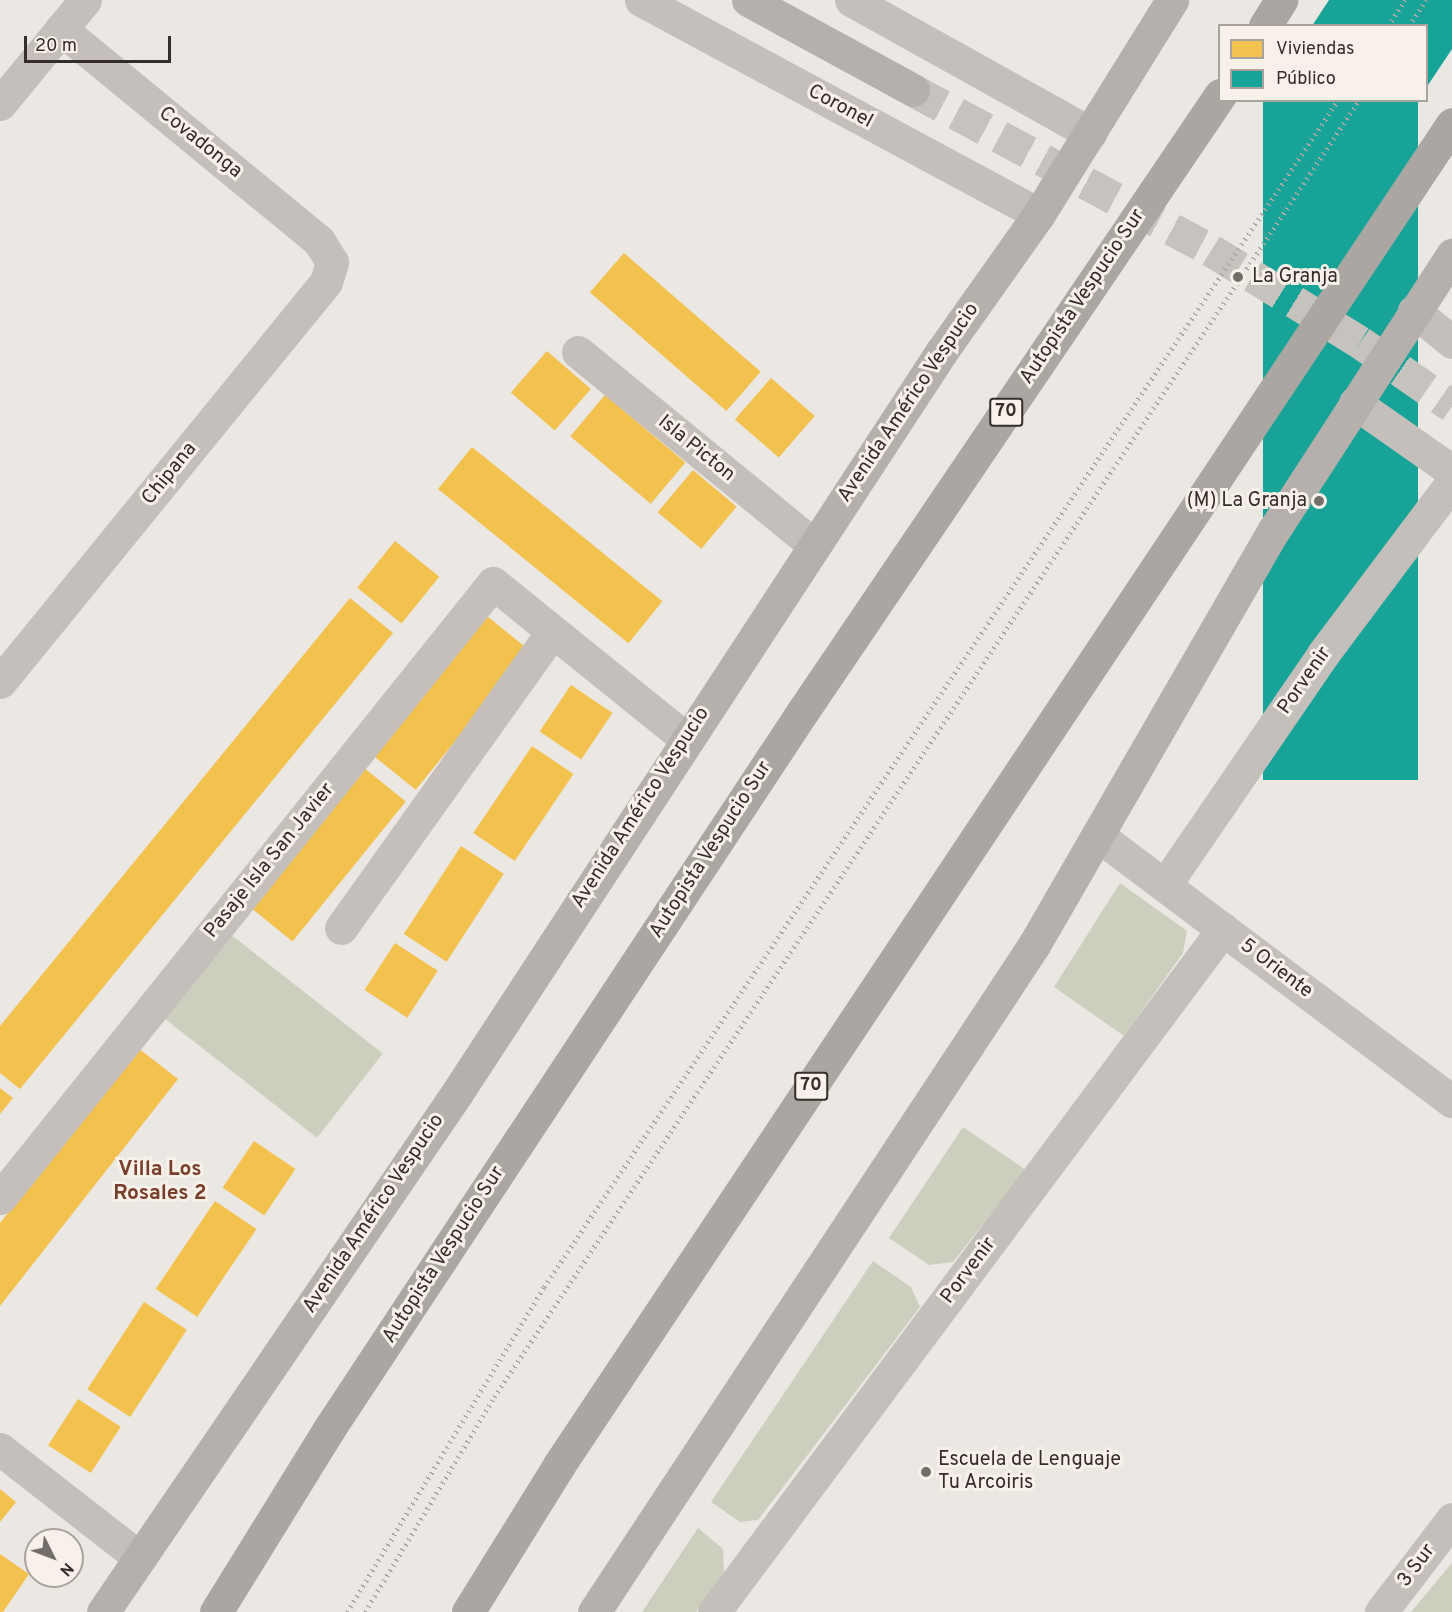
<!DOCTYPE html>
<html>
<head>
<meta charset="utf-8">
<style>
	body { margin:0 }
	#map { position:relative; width:1452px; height:1612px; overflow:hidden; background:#ebe7e2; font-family:Overpass,sans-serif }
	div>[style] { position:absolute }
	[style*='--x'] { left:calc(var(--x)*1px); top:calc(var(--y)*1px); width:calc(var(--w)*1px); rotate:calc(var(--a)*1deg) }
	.green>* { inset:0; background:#cccfbe; transform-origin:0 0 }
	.homes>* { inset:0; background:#f2c14e; transform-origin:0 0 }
	.public>* { inset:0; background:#17a398; transform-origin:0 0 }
	.secondary-tunnel>* { height:33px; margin-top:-16.5px; transform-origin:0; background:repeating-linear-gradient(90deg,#c6c2bd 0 33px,transparent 0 49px) }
	.street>* { height:33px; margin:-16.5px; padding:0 16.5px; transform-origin:16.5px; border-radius:16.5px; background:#c4bfbb }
	.secondary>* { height:33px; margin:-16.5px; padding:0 16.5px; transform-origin:16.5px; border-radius:16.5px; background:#b5b0ac }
	.highway>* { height:33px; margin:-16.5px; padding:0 16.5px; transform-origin:16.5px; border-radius:16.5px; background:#aaa6a1 }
	.rail>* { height:4.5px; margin-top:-2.25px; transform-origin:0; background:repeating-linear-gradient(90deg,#aca8a5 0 1.5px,transparent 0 6px) }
	.dots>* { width:16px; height:16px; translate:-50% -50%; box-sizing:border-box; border:3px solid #f7f1ea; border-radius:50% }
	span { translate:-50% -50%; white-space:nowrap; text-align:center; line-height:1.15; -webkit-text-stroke:6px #f7f1ea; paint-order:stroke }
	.shield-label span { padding:2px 4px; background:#f7f1ea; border:2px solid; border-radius:4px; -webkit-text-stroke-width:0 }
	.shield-label { font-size:18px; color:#342d29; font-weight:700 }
	.street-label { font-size:20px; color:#342d29 }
	.poi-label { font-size:20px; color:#342d29 }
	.left { translate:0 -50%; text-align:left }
	.right { translate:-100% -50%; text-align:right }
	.neighbourhood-label { font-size:21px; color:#793f2d; font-weight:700 }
	.legend { position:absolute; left:1218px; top:24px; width:210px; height:78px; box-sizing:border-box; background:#f7f1ea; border:2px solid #a9a39d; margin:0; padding:8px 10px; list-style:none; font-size:18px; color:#342d29 }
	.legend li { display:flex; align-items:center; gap:12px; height:30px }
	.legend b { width:30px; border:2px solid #a9a39d }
	.north { position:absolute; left:24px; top:1528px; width:60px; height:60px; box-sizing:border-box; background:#f7f1ea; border:2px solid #a9a39d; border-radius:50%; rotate:132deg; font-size:16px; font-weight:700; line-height:24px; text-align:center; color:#342d29 }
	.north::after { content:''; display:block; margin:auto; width:21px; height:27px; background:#746e6a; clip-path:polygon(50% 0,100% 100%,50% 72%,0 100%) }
	.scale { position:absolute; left:24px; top:36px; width:147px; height:27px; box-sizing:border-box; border:3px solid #342d29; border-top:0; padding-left:8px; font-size:18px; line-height:21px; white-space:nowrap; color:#342d29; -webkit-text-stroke:4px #f7f1ea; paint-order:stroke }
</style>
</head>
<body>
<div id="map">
	<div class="green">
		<div style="clip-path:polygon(1373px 473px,1417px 516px,1343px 616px,1297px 595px)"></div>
		<div style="clip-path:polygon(1120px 883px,1187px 931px,1183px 953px,1124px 1036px,1054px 987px)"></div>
		<div style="left:230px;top:934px;width:194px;height:107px;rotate:38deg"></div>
		<div style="clip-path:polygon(963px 1127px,1026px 1170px,953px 1262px,929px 1265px,889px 1238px)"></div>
		<div style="clip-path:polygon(873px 1261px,911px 1287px,920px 1307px,758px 1520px,740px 1522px,711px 1502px)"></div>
		<div style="clip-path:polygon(698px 1528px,723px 1549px,724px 1572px,696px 1612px,642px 1612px)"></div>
		<div style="clip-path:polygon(1452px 1563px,1452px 1612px,1411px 1612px)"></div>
	</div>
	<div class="homes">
		<div style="left:624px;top:253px;width:181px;height:52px;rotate:41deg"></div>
		<div style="left:547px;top:351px;width:58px;height:55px;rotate:41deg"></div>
		<div style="left:771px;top:378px;width:58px;height:55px;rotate:41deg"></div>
		<div style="left:605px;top:395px;width:105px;height:54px;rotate:40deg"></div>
		<div style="left:472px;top:447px;width:245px;height:54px;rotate:39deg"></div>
		<div style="left:693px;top:470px;width:57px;height:55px;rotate:40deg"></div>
		<div style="left:395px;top:541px;width:57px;height:60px;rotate:39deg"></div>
		<div style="clip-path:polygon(350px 598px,393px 633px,20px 1089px,0 1073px,0 1026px)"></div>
		<div style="left:487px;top:616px;width:54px;height:180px;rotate:39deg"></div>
		<div style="left:571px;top:685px;width:50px;height:56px;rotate:34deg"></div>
		<div style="left:532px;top:746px;width:50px;height:105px;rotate:34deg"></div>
		<div style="left:363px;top:767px;width:55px;height:180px;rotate:39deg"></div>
		<div style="left:461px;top:846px;width:51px;height:105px;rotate:33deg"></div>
		<div style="left:395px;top:943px;width:51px;height:56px;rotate:33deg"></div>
		<div style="clip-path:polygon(138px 1048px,178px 1079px,0 1306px,0 1223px)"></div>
		<div style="clip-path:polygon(0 1088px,13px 1098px,0 1114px)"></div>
		<div style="left:254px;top:1141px;width:50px;height:56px;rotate:34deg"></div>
		<div style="left:215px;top:1201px;width:50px;height:106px;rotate:34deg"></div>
		<div style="left:144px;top:1302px;width:51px;height:104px;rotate:33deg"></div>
		<div style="left:78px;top:1399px;width:51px;height:55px;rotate:33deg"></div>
		<div style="clip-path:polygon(0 1489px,16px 1502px,0 1522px)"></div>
		<div style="clip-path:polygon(0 1554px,29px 1574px,3px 1612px,0 1612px)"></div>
	</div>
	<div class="public">
		<div style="clip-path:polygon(1329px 0,1452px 0,1452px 49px,1426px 88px,1426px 26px,1312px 26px)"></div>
		<div style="left:1263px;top:100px;width:155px;height:680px"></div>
	</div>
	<div class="secondary-tunnel">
		<div style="--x:913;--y:90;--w:338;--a:28.2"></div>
		<div style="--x:1211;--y:250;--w:175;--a:31.7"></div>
		<div style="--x:1360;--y:342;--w:112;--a:34.8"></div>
	</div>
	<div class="street">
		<div style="--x:641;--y:0;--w:452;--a:28.3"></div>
		<div style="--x:851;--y:0;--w:274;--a:29.1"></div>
		<div style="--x:0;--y:104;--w:134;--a:-50.7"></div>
		<div style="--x:1414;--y:311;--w:49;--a:39.2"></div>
		<div style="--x:578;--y:352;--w:305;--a:39.3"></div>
		<div style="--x:1355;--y:403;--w:118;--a:35"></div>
		<div style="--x:0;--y:682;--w:516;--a:-50.82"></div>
		<div style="--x:326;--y:282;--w:21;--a:-73"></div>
		<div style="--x:332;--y:262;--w:25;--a:-122"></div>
		<div style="--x:319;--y:241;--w:334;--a:-140.6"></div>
		<div style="--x:1100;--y:837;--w:440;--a:36.9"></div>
		<div style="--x:1165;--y:885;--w:280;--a:-55.6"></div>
		<div style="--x:1323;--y:654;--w:215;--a:-53.1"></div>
		<div style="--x:341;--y:928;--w:361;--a:-54.5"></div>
		<div style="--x:0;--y:1198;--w:788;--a:-51.28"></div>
		<div style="--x:493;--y:583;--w:248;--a:38.9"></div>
		<div style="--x:0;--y:1449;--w:177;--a:37.9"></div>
		<div style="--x:714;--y:1612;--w:852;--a:-53.3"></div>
		<div style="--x:1381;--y:1612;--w:117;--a:-52.6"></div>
	</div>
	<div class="secondary">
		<div style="--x:748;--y:0;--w:188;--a:28.6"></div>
		<div style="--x:103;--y:1612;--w:628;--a:-55.7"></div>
		<div style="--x:457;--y:1093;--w:886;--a:-56.83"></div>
		<div style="--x:942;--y:351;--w:168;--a:-54.7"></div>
		<div style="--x:1039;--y:214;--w:252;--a:-58.1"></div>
		<div style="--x:594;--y:1612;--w:799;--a:-56.59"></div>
		<div style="--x:1034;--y:945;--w:479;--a:-60"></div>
		<div style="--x:1274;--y:530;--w:328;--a:-57.1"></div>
	</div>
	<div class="highway">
		<div style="--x:1265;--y:26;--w:31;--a:-58"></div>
		<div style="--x:216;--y:1612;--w:215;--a:-58.3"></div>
		<div style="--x:329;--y:1429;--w:860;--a:-56.57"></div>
		<div style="--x:803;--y:711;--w:744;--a:-55.9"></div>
		<div style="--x:468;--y:1612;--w:173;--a:-58.2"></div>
		<div style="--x:559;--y:1465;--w:1611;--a:-56.34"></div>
	</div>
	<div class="rail">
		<div style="--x:1388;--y:26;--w:31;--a:-57"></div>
		<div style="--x:1409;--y:26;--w:31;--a:-57"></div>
		<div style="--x:347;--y:1612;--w:380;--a:-58.8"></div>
		<div style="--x:544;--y:1287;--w:1428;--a:-56.22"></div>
		<div style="--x:365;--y:1612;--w:251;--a:-59"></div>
		<div style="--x:494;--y:1397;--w:1559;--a:-56.3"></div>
	</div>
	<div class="dots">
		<div style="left:1238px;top:277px;background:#746e6a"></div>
		<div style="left:1319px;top:501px;background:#746e6a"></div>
		<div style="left:926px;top:1472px;background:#746e6a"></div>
	</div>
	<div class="shield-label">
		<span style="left:1006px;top:412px">70</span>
		<span style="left:811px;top:1086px">70</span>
	</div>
	<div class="street-label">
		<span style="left:840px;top:107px;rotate:28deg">Coronel</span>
		<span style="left:200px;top:143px;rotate:39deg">Covadonga</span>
		<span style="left:1083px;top:297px;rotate:-56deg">Autopista Vespucio Sur</span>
		<span style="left:909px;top:403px;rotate:-56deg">Avenida Américo Vespucio</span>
		<span style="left:696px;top:449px;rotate:39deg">Isla Picton</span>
		<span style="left:170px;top:474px;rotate:-51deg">Chipana</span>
		<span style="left:1305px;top:681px;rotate:-55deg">Porvenir</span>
		<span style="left:641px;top:808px;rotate:-57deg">Avenida Américo Vespucio</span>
		<span style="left:711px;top:850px;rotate:-57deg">Autopista Vespucio Sur</span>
		<span style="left:270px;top:861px;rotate:-51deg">Pasaje Isla San Javier</span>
		<span style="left:1276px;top:969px;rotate:37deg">5 Oriente</span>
		<span style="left:374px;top:1214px;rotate:-56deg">Avenida Américo Vespucio</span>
		<span style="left:444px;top:1255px;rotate:-57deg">Autopista Vespucio Sur</span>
		<span style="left:969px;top:1271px;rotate:-53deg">Porvenir</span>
		<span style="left:1417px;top:1566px;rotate:-53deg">3 Sur</span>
	</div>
	<div class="poi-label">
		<span class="left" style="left:1252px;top:277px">La Granja</span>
		<span class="right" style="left:1307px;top:501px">(M) La Granja</span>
		<span class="left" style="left:938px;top:1472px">Escuela de Lenguaje<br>Tu Arcoiris</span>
	</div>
	<div class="neighbourhood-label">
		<span style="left:160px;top:1182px">Villa Los<br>Rosales 2</span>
	</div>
	<ul class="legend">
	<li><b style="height:16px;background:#f2c14e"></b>Viviendas</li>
	<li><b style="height:16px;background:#17a398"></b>Público</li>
	</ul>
	<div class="north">N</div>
	<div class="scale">20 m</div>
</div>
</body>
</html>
